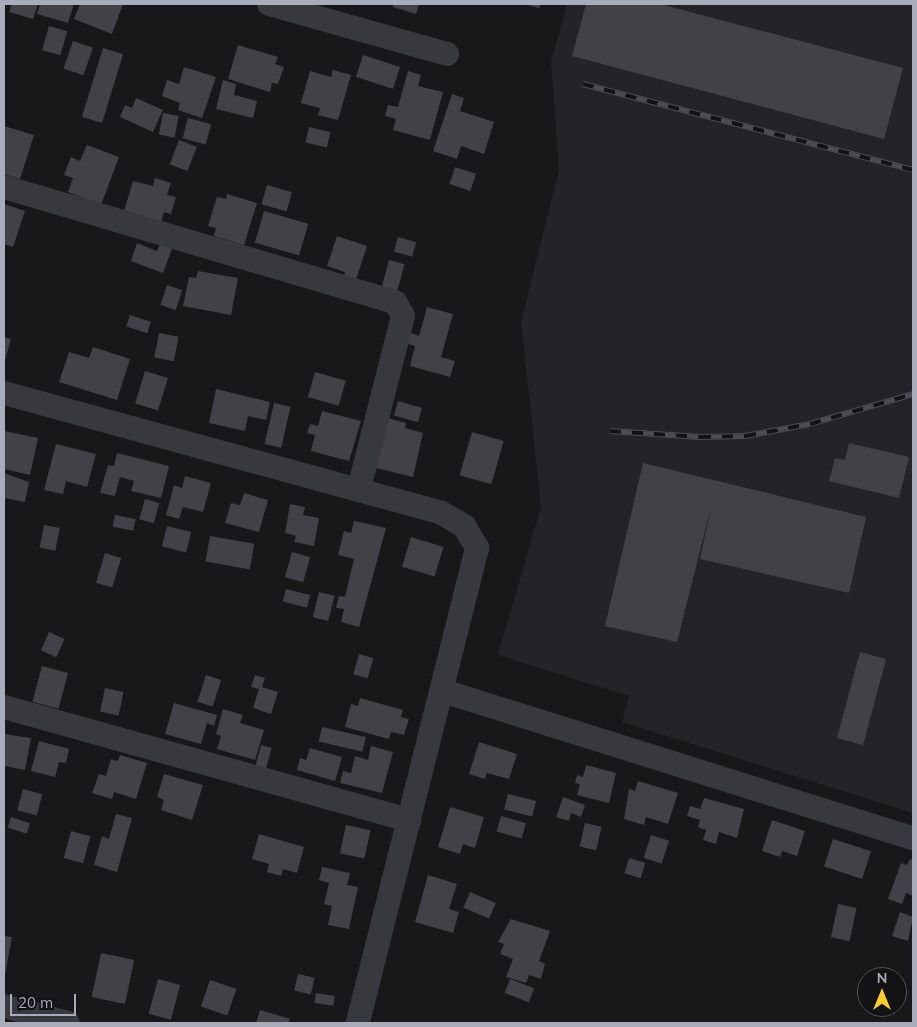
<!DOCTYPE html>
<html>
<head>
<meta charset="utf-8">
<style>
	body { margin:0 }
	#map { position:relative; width:917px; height:1027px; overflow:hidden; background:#18171a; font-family:Mulish,sans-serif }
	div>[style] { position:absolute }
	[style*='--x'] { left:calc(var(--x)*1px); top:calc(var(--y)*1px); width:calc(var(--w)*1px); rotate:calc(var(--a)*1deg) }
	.built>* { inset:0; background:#242327 }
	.building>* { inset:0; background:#424147; transform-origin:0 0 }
	.street>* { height:24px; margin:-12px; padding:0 12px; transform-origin:12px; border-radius:12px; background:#38393f }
	.rail>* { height:5.5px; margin-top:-2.75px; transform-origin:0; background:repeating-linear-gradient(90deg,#131215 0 11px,#4b4c54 0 22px); box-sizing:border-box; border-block:1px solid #4b4c54 }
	span { translate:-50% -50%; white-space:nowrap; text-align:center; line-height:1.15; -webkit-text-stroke:5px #131215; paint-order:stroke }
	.frame { position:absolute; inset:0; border:5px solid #a9acbb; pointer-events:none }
	.north { position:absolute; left:857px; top:967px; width:50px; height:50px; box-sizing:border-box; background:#131215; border:1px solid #4f5057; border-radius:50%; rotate:0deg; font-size:14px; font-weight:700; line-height:20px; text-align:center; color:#a9acbb }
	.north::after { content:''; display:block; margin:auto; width:18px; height:22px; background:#fecd2b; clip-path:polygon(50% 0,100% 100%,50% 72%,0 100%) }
	.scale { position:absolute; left:10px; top:994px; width:66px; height:22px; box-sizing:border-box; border:2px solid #a9acbb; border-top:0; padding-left:6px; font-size:15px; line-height:18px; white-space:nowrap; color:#a9acbb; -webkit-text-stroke:4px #131215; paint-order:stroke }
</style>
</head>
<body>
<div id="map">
	<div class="built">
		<div style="clip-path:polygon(567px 4px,913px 4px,913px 813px,622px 722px,629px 696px,498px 655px,541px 507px,521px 321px,559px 170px,551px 62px)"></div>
	</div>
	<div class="building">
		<div style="clip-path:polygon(12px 4px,38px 4px,33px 19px,9px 12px)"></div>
		<div style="clip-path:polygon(40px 4px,74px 4px,68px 23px,37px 14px)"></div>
		<div style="clip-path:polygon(80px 4px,123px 4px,112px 34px,74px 19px)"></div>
		<div style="clip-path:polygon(394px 4px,419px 4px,416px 14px,393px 7px)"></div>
		<div style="clip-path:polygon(525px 4px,541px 4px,539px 8px)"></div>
		<div style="clip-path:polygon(586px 4px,660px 4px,903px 68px,884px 139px,572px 56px)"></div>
		<div style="left:49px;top:26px;width:19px;height:25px;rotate:16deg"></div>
		<div style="left:73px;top:41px;width:21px;height:29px;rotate:19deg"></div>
		<div style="clip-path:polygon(238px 45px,278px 57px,275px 64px,284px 67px,278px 84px,272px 83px,270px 92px,228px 79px)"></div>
		<div style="left:103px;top:48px;width:21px;height:72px;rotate:17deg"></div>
		<div style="left:363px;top:55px;width:39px;height:23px;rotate:18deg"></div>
		<div style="clip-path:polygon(184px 67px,216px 77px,202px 118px,178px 110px,180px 103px,162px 96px,167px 80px,179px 84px)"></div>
		<div style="clip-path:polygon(333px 70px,351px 75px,338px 120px,318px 115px,320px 108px,301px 103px,310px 71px,331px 77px)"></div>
		<div style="clip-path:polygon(408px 71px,421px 75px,418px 86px,443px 92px,430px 140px,393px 130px,396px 119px,385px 116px,388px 105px,398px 107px)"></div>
		<div style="clip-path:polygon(223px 80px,236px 84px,234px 95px,257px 101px,253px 118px,216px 109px)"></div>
		<div style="clip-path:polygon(452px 94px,464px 98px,460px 111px,494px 122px,484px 154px,461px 146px,457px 159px,433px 151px)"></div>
		<div style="clip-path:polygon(136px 98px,163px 110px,153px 132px,120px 117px,125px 105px,132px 108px)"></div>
		<div style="left:163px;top:113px;width:16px;height:22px;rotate:11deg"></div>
		<div style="left:188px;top:118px;width:24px;height:21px;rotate:15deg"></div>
		<div style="clip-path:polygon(4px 126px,34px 135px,20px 179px,4px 174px)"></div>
		<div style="left:309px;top:127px;width:22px;height:16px;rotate:13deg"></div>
		<div style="left:179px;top:140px;width:19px;height:26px;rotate:21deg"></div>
		<div style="clip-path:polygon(87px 145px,119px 157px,101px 205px,68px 192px,73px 178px,64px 175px,71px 157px,80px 161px)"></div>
		<div style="left:455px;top:167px;width:22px;height:18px;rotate:18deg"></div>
		<div style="clip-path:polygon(155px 178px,171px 183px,167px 195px,176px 197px,171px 214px,164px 212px,161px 222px,124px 211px,133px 181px,153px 186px)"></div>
		<div style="left:267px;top:185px;width:26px;height:20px;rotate:16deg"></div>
		<div style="clip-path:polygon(227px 194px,257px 203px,244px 245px,214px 236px,216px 228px,208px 226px,217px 197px,226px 199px)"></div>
		<div style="clip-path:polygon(4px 204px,25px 211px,13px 247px,4px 244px)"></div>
		<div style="left:264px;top:211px;width:46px;height:33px;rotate:16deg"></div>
		<div style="clip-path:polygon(337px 236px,367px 246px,355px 283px,343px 279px,345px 272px,327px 266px)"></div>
		<div style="left:398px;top:237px;width:19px;height:15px;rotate:16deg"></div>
		<div style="clip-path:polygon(161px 241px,173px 246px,163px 273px,131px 261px,137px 243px,157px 251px)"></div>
		<div style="left:389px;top:260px;width:16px;height:30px;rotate:15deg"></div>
		<div style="clip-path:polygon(198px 271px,238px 278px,231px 315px,183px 306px,189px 277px,196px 278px)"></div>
		<div style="left:167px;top:285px;width:16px;height:21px;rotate:18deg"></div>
		<div style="clip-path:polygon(427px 307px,453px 314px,441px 357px,455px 361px,450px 377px,410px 366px,415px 346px,405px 343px,408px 332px,419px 336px)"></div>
		<div style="left:130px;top:315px;width:22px;height:12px;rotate:18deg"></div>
		<div style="left:159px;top:333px;width:20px;height:25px;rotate:11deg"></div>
		<div style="clip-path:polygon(4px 337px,11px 339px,4px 364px)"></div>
		<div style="clip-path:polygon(93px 347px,130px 359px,117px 400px,59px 382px,69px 352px,89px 358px)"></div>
		<div style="left:145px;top:371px;width:24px;height:34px;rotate:17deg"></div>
		<div style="left:315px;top:372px;width:32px;height:26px;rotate:16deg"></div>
		<div style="clip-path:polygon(216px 389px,270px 402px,266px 420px,248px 416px,245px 431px,209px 423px)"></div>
		<div style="left:398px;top:401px;width:25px;height:15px;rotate:16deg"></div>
		<div style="left:274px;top:403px;width:17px;height:42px;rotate:13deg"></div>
		<div style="clip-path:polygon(322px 411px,361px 421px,349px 461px,311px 451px,315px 435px,307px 433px,310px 424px,318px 426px)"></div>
		<div style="clip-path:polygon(388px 418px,406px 423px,405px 428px,423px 433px,413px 477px,376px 468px)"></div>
		<div style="clip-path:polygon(4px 431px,38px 438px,30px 475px,4px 469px)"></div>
		<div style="left:472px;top:432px;width:33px;height:45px;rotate:16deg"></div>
		<div style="clip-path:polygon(849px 443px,909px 457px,899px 498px,829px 481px,835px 458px,845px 460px)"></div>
		<div style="clip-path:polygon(56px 444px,96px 454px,87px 487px,66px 481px,63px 494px,44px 490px)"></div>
		<div style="clip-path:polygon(117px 453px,169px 466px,161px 498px,131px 491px,134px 481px,120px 477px,115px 496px,100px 493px,108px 465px,114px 466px)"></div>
		<div style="clip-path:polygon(643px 463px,866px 517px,849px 593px,700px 559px,711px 507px,677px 642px,605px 626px)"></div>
		<div style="clip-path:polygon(4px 473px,29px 482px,25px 502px,4px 498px)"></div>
		<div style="clip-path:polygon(185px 476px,211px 483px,203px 512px,183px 507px,179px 519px,166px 515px,174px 485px,182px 488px)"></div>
		<div style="clip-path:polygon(244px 493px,268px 500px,259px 532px,225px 523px,231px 503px,240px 505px)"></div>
		<div style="left:145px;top:499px;width:15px;height:21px;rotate:16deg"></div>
		<div style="clip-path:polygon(290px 504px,305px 507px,303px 515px,319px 518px,314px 546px,294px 542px,296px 536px,285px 533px)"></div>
		<div style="left:115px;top:515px;width:21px;height:12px;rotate:11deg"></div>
		<div style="clip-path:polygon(354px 521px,386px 528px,359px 627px,341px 622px,344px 609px,336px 608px,339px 596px,345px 597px,354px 559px,338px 555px,344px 531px,351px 533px)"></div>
		<div style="left:44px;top:525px;width:16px;height:23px;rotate:11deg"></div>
		<div style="left:167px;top:526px;width:25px;height:21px;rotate:14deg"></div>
		<div style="left:210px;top:536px;width:45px;height:26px;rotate:10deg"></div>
		<div style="left:411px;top:537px;width:34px;height:31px;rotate:17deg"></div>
		<div style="left:292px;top:552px;width:19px;height:26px;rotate:16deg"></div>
		<div style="left:105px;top:553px;width:17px;height:31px;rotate:17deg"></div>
		<div style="left:286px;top:589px;width:25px;height:13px;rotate:14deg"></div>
		<div style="left:319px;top:592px;width:16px;height:26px;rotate:14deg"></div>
		<div style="left:49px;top:632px;width:17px;height:20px;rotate:24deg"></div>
		<div style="left:860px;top:652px;width:27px;height:89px;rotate:15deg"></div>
		<div style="left:359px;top:654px;width:15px;height:21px;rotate:16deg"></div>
		<div style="left:42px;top:666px;width:27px;height:37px;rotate:15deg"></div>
		<div style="left:206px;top:675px;width:16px;height:28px;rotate:18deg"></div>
		<div style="clip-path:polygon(255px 675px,265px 678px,262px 687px,278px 692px,271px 714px,253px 708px,259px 689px,251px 687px)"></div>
		<div style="left:105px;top:688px;width:19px;height:24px;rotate:12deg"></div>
		<div style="clip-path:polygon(360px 698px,403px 710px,401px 717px,409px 719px,404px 735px,391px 732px,389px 739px,345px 727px,351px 704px,358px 706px)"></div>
		<div style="clip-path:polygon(174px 703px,217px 715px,214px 726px,207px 723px,201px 744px,165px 734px)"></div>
		<div style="clip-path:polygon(223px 709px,243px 715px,240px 723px,264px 730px,255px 760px,217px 749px,221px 736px,216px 734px)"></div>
		<div style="left:322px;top:727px;width:45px;height:15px;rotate:13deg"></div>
		<div style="clip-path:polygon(4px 734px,31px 738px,25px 770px,4px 766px)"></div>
		<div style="clip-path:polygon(39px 741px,69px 749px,66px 763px,59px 762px,55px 777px,31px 771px)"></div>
		<div style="clip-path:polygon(479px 742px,517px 754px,509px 779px,487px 773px,485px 779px,469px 774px)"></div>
		<div style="left:261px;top:745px;width:11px;height:21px;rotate:15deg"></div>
		<div style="clip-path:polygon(371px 746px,393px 752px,382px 793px,340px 783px,343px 771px,351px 773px,355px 756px,368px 760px)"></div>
		<div style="clip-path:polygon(310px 748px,342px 757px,335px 781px,297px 770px,300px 758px,306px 760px)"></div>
		<div style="clip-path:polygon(120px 755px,147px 763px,136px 799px,114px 792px,112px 799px,92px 793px,99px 774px,106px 776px,111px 759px,118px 761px)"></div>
		<div style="clip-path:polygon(586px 765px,616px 773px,609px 803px,577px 795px,580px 784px,575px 783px,577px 775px,583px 777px)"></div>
		<div style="clip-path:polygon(164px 774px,203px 785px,192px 820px,161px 810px,164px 800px,157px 797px)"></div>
		<div style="clip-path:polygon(638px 781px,678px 793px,668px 824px,646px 817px,644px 825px,624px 819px,629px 789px,635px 791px)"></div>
		<div style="left:23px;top:789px;width:20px;height:22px;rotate:15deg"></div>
		<div style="left:508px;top:794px;width:29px;height:16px;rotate:14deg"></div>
		<div style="clip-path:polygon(563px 797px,585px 805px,581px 817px,571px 813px,569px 821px,556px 817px)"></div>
		<div style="clip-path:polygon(704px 798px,744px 809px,737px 838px,719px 832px,716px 844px,703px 840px,706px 830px,698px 827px,700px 820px,687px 816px,690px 806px,700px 809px)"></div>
		<div style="clip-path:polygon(450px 807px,484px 817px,475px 848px,463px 844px,460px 854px,438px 847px)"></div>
		<div style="clip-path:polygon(116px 814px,132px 818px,117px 872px,94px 865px,102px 836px,109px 839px)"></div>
		<div style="left:501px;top:816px;width:26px;height:16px;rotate:16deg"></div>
		<div style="left:11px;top:817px;width:20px;height:11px;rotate:18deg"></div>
		<div style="clip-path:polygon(772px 820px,805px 831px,797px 856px,782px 851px,780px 857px,762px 851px)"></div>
		<div style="left:585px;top:823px;width:17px;height:24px;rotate:13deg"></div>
		<div style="left:346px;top:825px;width:25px;height:29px;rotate:12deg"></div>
		<div style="left:71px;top:831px;width:20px;height:28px;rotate:15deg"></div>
		<div style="clip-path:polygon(259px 834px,304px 847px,297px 873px,283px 869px,281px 876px,267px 872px,269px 864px,252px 859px)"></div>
		<div style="left:651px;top:835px;width:19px;height:24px;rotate:18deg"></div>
		<div style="left:833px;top:839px;width:40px;height:29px;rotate:18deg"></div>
		<div style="left:629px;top:858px;width:17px;height:16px;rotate:17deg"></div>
		<div style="clip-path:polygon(910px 859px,913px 860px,913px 896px,906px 893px,902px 904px,888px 899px,901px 863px,907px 865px)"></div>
		<div style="clip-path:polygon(322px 867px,350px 873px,347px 885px,358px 887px,349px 929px,328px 925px,332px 906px,324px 904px,329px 883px,319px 880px)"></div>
		<div style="clip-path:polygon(428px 875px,457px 884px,449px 909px,459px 912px,453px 933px,415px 922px)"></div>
		<div style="left:470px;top:892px;width:28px;height:17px;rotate:23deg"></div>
		<div style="left:838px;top:904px;width:19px;height:34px;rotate:12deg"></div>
		<div style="clip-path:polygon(900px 912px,913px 917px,908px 941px,892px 936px)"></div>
		<div style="clip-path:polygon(511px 919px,550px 931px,539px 961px,545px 964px,541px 979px,529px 975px,526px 983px,506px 977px,513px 959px,500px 954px,504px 944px,498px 942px)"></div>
		<div style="clip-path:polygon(4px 936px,12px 937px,5px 975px,4px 974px)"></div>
		<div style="left:101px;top:953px;width:34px;height:45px;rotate:12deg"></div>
		<div style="left:298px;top:974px;width:17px;height:17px;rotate:13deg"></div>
		<div style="left:158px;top:979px;width:23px;height:36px;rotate:15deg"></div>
		<div style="left:510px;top:979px;width:26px;height:15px;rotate:21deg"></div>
		<div style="left:210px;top:980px;width:28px;height:28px;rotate:19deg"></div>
		<div style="left:316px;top:993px;width:19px;height:10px;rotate:9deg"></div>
		<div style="clip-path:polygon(260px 1010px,290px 1019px,288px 1023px,256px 1023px)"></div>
	</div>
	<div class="street">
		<div style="--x:269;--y:4;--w:185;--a:15.7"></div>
		<div style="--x:4;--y:187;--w:408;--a:16.4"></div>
		<div style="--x:395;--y:302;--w:16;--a:60"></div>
		<div style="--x:403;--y:316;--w:179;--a:104.3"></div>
		<div style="--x:4;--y:393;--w:452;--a:15.3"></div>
		<div style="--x:440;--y:512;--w:28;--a:30"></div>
		<div style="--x:464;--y:526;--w:26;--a:59"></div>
		<div style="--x:477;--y:548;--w:490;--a:104.1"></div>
		<div style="--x:443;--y:691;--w:492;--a:17.4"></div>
		<div style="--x:4;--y:707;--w:421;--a:15.6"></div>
		<div style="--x:4;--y:1006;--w:66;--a:14.9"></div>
	</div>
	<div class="rail">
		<div style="--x:583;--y:84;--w:341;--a:14.6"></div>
		<div style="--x:610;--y:431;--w:90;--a:3.8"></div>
		<div style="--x:700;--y:437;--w:45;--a:-1.3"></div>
		<div style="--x:745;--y:436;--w:66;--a:-10.5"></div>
		<div style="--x:810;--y:424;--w:107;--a:-16.2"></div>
	</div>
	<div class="frame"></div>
	<div class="north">N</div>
	<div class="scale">20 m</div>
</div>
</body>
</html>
